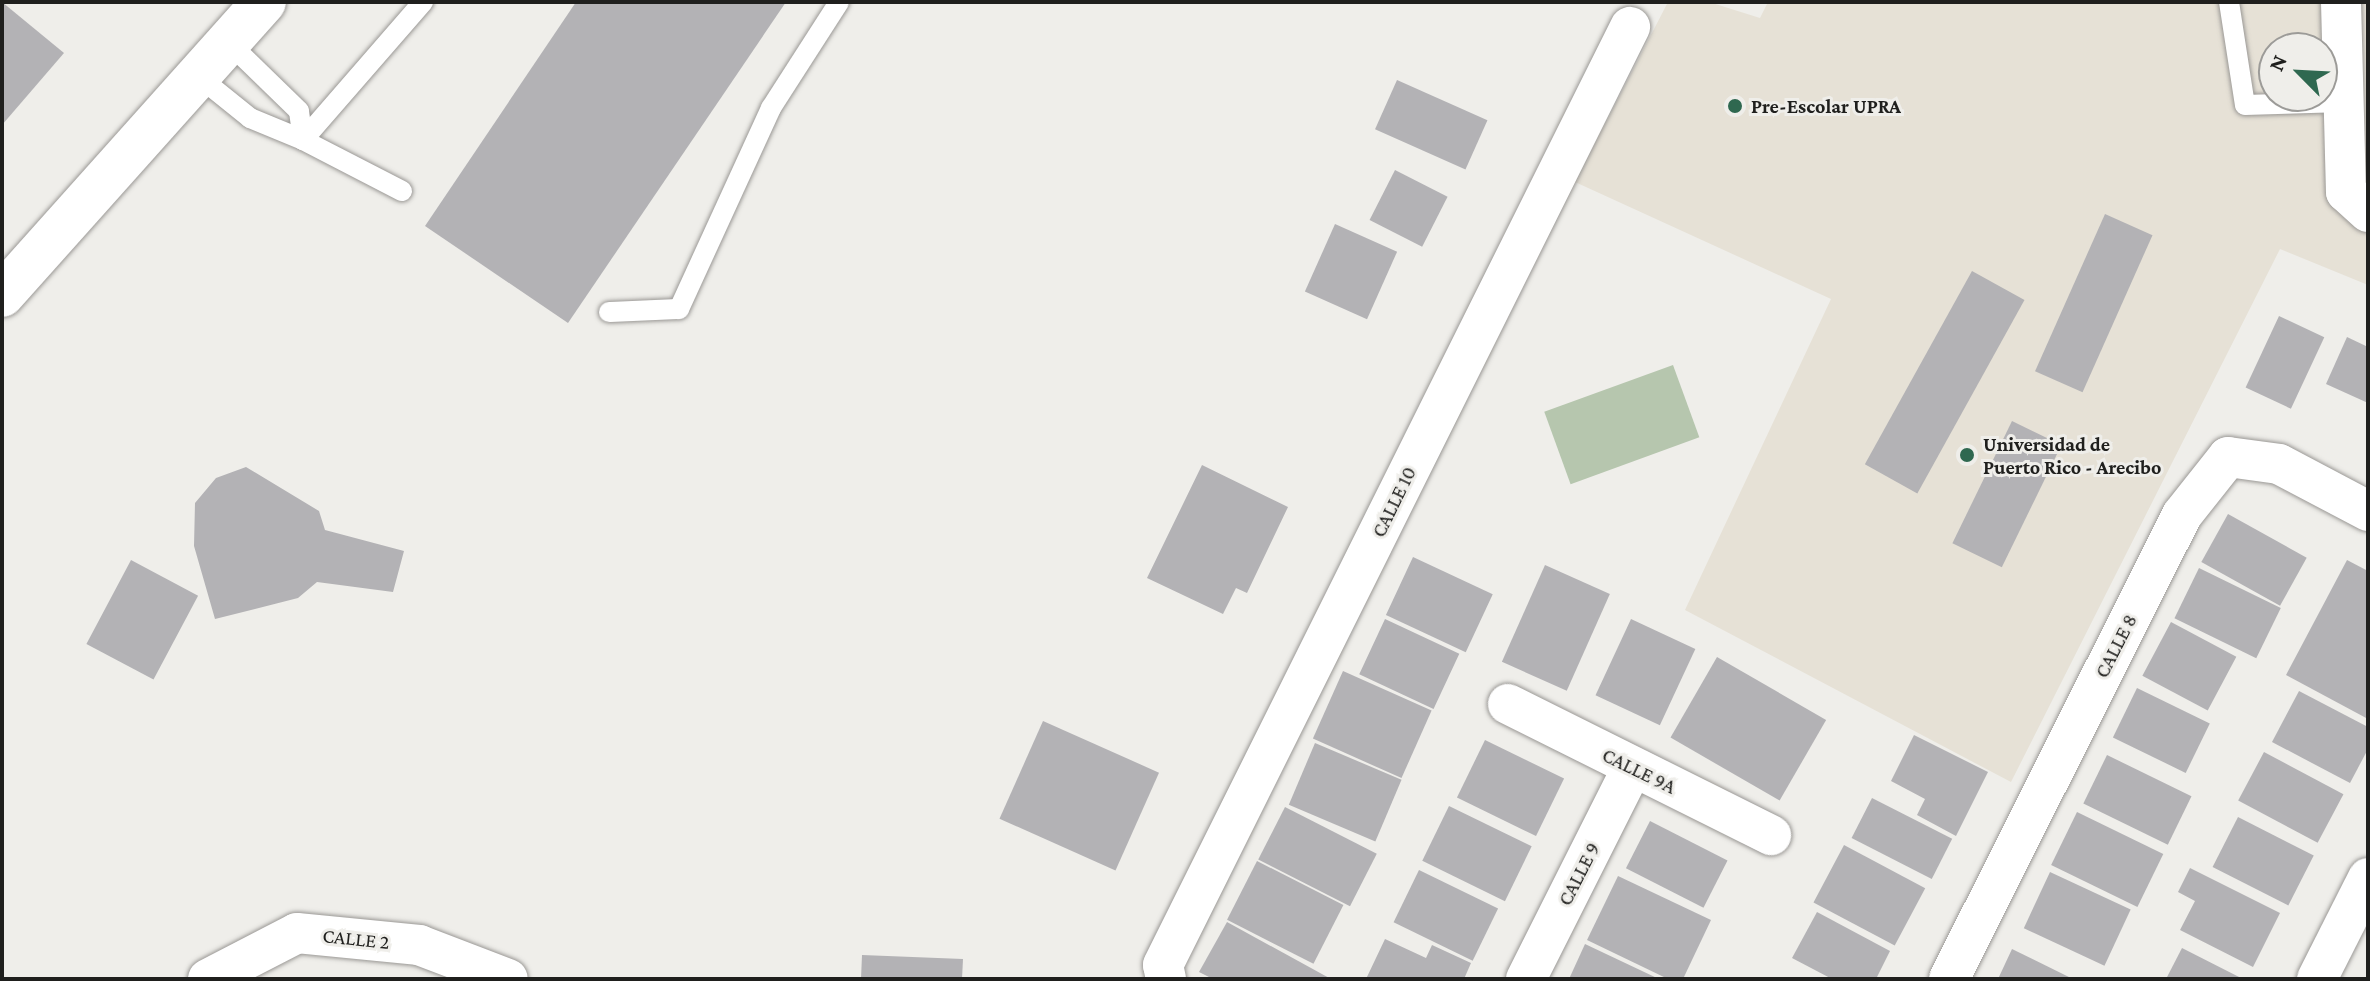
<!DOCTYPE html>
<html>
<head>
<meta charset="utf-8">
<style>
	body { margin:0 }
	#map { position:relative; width:2370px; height:981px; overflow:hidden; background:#efeeea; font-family:"Crimson Pro",serif }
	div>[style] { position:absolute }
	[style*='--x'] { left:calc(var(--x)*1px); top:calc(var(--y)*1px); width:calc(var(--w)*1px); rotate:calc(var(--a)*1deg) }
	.built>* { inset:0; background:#e6e1d6 }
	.green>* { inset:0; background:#b6c6ae; transform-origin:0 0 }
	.building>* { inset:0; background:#b3b2b5; transform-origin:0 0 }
	.roads { filter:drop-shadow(0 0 2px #9a9895) drop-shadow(0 0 2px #9a9895) }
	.service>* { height:20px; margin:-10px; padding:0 10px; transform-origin:10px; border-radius:10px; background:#fff }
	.minor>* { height:40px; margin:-20px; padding:0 20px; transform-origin:20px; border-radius:20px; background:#fff }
	.primary>* { height:44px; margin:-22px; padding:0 22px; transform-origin:22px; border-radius:22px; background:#fff }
	.dots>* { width:22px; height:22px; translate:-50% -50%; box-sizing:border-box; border:4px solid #efeeea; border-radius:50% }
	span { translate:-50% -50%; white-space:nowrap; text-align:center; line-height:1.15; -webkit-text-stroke:6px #efeeea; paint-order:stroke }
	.poi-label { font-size:20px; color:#1f1f1d; font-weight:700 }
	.left { translate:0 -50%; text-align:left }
	.street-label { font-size:20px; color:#1f1f1d }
	.frame { position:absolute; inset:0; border:4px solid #1f1f1d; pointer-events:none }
	.north { position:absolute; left:2258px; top:32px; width:80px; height:80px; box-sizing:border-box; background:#efeeea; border:2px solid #9c9b98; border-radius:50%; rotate:294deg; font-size:22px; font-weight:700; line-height:32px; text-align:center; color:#1f1f1d }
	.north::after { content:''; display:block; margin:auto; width:28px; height:36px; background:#2f6850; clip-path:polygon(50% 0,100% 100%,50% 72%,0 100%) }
</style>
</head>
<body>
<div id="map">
	<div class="built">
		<div style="clip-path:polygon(evenodd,1668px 2px,1709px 2px,1760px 18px,1768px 2px,2368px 2px,2368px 285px,2280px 249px,2011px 782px,1685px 610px,1831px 299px,1575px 182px,1668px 2px,2274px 48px,2322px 48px,2322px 96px,2274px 96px,2274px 48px)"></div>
	</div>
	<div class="green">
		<div style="left:1673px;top:365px;width:77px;height:137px;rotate:70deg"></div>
	</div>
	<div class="building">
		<div style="clip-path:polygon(2px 2px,64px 53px,2px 125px)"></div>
		<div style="clip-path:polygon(576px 2px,786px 2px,568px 323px,425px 226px)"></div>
		<div style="left:1397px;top:80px;width:99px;height:54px;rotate:24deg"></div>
		<div style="left:1395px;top:170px;width:59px;height:56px;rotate:27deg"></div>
		<div style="left:2105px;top:214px;width:52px;height:172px;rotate:24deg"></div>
		<div style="left:1335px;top:224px;width:68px;height:74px;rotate:24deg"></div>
		<div style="left:1972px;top:271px;width:60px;height:221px;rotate:29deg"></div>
		<div style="left:2279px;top:316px;width:50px;height:79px;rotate:25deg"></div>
		<div style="clip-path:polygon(2347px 337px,2368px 347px,2368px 403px,2326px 384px)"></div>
		<div style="left:2012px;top:421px;width:55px;height:136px;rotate:26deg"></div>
		<div style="clip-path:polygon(1202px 465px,1288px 507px,1247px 593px,1236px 588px,1223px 614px,1147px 578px)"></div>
		<div style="clip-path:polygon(246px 467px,319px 511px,325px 530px,404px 551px,393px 592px,317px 582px,298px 598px,215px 619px,194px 546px,195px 503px,216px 478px)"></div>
		<div style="left:2228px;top:514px;width:90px;height:55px;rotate:29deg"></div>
		<div style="left:1413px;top:557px;width:88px;height:64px;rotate:25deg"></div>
		<div style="left:131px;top:560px;width:76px;height:95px;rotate:28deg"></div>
		<div style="clip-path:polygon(2347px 560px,2368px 571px,2368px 719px,2286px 675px)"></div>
		<div style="left:1545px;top:565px;width:71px;height:106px;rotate:24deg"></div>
		<div style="left:2199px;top:568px;width:91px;height:56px;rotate:26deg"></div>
		<div style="left:1385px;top:619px;width:82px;height:61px;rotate:25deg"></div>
		<div style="left:1631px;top:619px;width:71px;height:84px;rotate:25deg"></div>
		<div style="left:2171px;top:622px;width:74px;height:61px;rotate:28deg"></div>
		<div style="left:1717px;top:657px;width:126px;height:93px;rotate:30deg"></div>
		<div style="left:1343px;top:671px;width:97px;height:74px;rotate:24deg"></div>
		<div style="left:2137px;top:688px;width:81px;height:55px;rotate:26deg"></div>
		<div style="clip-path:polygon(2299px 691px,2368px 727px,2368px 749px,2350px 783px,2272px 742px)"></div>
		<div style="left:1043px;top:721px;width:127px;height:107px;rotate:24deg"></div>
		<div style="clip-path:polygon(1914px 735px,1988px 772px,1956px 836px,1917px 815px,1925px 799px,1891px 781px)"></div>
		<div style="left:1485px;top:740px;width:88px;height:64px;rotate:26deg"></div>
		<div style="left:1315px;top:743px;width:94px;height:67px;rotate:23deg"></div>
		<div style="left:2264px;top:752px;width:90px;height:55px;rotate:28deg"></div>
		<div style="left:2107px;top:755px;width:94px;height:54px;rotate:26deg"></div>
		<div style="left:1872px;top:798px;width:90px;height:45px;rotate:27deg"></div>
		<div style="left:1449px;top:806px;width:92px;height:61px;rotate:26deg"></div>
		<div style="left:1285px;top:807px;width:103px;height:59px;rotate:27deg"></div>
		<div style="left:2077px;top:812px;width:96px;height:59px;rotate:26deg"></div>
		<div style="left:2238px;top:817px;width:85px;height:56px;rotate:27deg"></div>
		<div style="left:1650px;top:821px;width:87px;height:53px;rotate:27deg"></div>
		<div style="left:1844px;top:845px;width:92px;height:65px;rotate:28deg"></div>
		<div style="left:1257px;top:861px;width:97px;height:66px;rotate:27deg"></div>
		<div style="clip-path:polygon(2190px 868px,2280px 913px,2253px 967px,2180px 930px,2195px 901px,2178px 892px)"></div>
		<div style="left:1419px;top:870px;width:88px;height:58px;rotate:26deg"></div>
		<div style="left:2050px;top:872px;width:89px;height:62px;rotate:25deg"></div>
		<div style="clip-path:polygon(1618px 876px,1711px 920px,1683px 979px,1668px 979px,1587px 940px)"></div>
		<div style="clip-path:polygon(1817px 912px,1890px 951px,1876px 979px,1832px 979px,1792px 958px)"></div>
		<div style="clip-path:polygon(1227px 922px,1331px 979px,1213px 979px,1199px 972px)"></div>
		<div style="clip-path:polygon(1385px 939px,1426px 958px,1432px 945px,1471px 963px,1464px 979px,1366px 979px)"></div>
		<div style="clip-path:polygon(1585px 944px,1659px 979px,1569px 979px)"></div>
		<div style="clip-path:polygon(2182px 948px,2243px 979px,2166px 979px)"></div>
		<div style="clip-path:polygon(2012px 949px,2073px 979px,1998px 979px)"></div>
		<div style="clip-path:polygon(862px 955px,963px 959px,962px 979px,861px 979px)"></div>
	</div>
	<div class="roads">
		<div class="service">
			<div style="--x:2229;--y:2;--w:104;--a:81.2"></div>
			<div style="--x:2245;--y:105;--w:98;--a:-1.8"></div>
			<div style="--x:198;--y:76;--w:67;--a:38.9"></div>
			<div style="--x:250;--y:118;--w:57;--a:22.5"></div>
			<div style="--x:303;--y:140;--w:29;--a:-98"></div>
			<div style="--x:299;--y:111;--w:99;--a:-135.8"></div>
			<div style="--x:402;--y:191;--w:111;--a:-152.7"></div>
			<div style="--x:303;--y:140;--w:183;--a:-49"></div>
			<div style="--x:609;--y:312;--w:70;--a:-2.5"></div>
			<div style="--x:679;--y:309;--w:221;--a:-65.4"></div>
			<div style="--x:771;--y:108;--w:126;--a:-57.3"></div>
		</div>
		<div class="minor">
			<div style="--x:2341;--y:2;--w:190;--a:88.5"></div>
			<div style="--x:2346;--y:192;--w:30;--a:42"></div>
			<div style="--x:1508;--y:704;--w:294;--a:26.5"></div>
			<div style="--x:208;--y:979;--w:100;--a:-27.3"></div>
			<div style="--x:297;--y:933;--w:123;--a:5.6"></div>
			<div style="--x:419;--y:945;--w:95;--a:20.9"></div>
			<div style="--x:1166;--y:979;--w:14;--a:-102"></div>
			<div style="--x:1163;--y:965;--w:1048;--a:-63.53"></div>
			<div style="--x:1526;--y:979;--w:236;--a:-63.3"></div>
			<div style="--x:1949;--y:979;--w:519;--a:-63.34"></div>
			<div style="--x:2182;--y:515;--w:74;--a:-51.6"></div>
			<div style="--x:2228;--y:457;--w:51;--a:7.8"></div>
			<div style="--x:2279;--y:464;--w:101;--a:27.8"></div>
			<div style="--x:2317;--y:979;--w:113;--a:-63.2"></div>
		</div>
		<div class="primary">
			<div style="--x:2;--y:295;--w:393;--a:-48.2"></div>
		</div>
	</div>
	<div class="dots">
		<div style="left:1735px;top:106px;background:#2f6850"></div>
		<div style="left:1967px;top:455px;background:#2f6850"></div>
	</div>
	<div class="poi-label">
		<span class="left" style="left:1751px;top:106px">Pre-Escolar UPRA</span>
		<span class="left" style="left:1983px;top:456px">Universidad de<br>Puerto Rico - Arecibo</span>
	</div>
	<div class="street-label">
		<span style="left:1394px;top:502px;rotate:-64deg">CALLE 10</span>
		<span style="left:2116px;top:646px;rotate:-63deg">CALLE 8</span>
		<span style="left:1639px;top:771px;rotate:26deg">CALLE 9A</span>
		<span style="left:1579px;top:874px;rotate:-63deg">CALLE 9</span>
		<span style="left:356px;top:939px;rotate:6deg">CALLE 2</span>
	</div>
	<div class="frame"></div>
	<div class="north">N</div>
</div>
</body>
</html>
